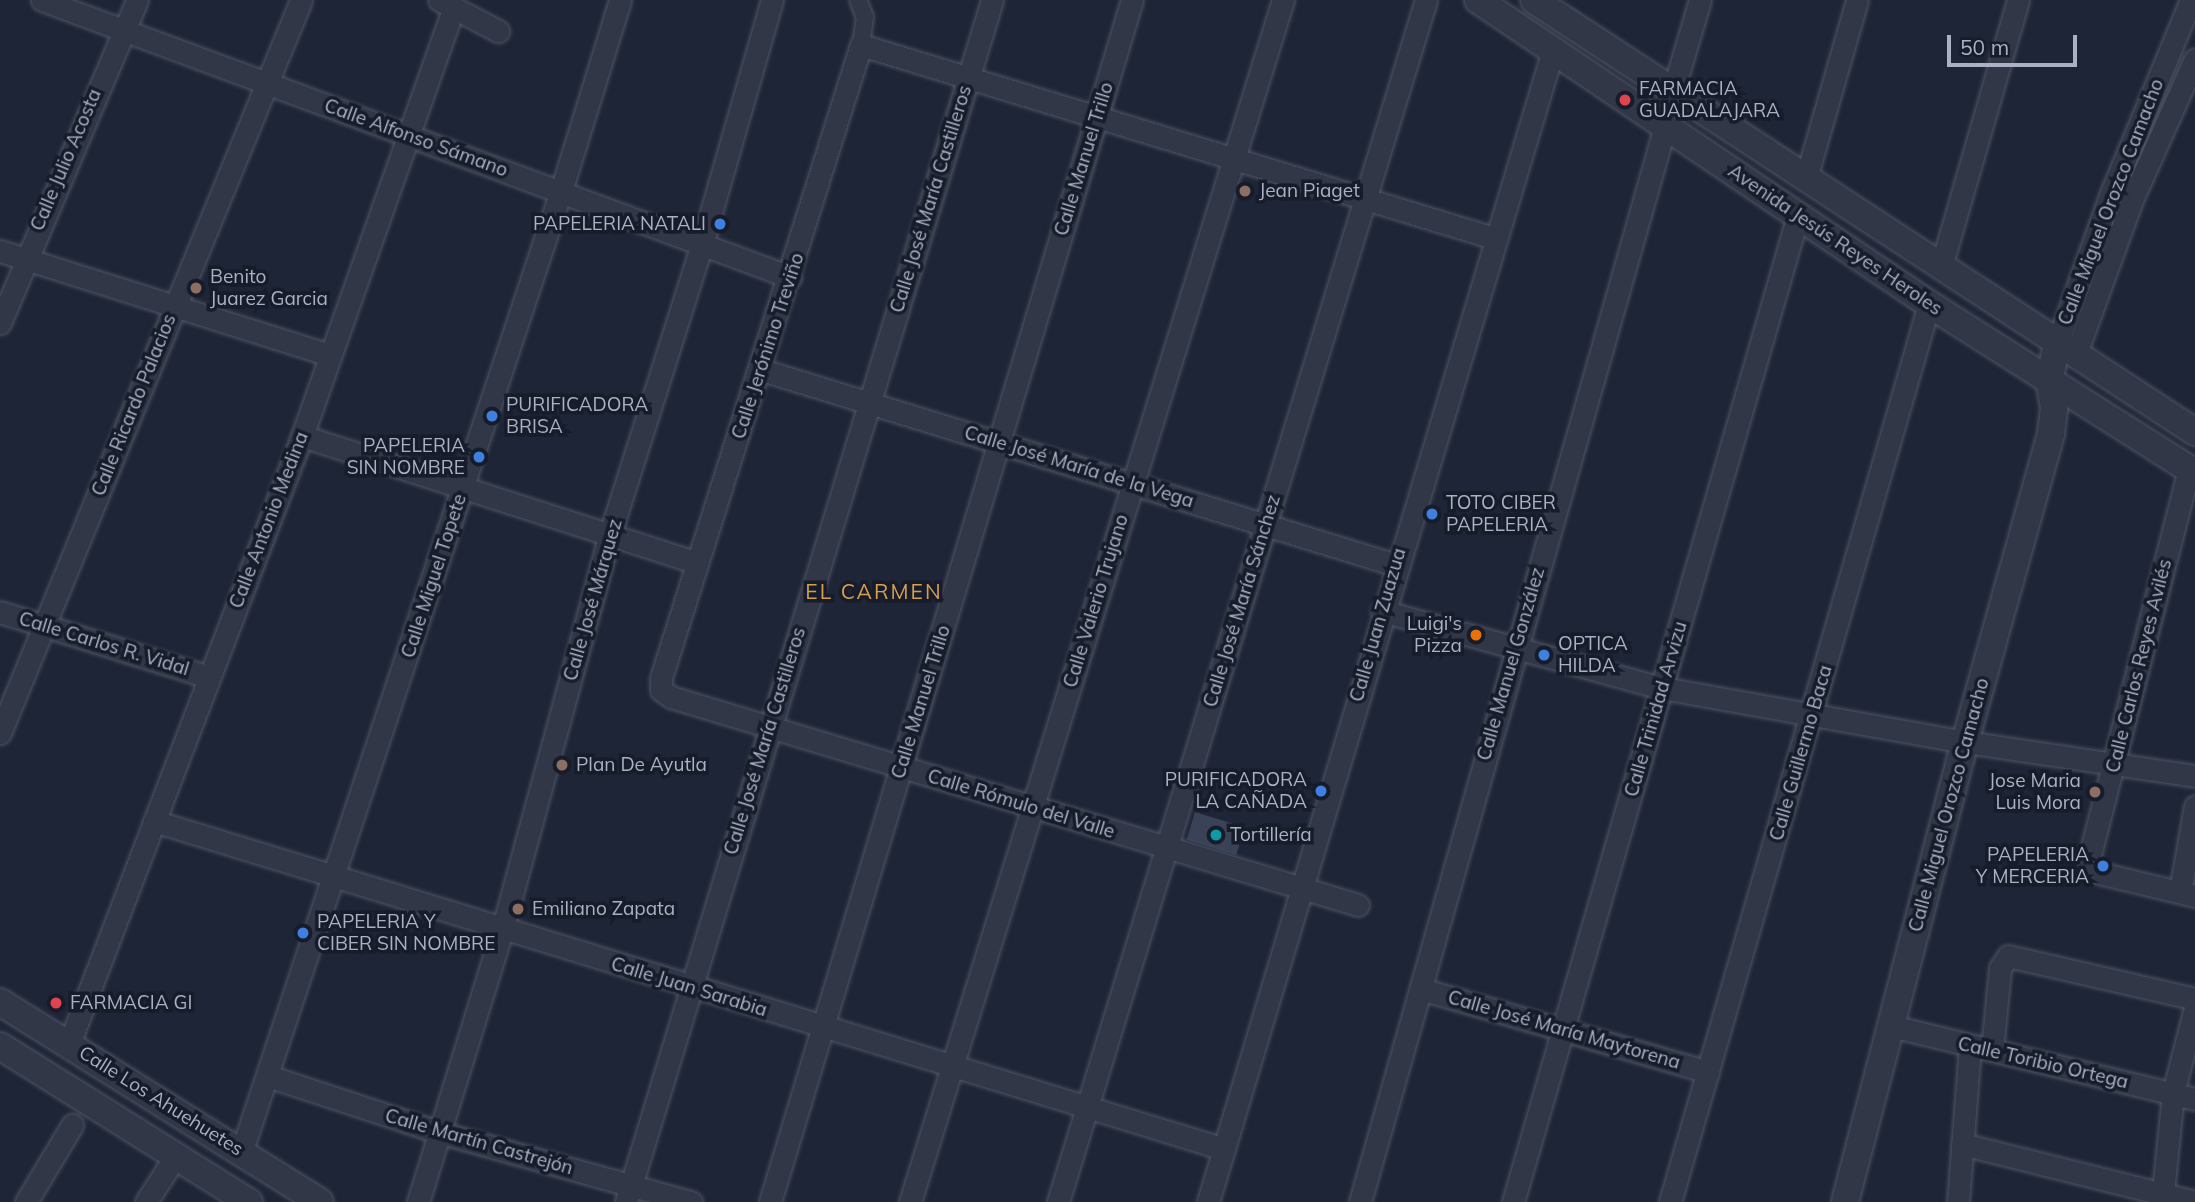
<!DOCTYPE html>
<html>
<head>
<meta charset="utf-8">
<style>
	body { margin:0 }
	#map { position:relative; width:2195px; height:1202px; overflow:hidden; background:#1e2536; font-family:Mulish,sans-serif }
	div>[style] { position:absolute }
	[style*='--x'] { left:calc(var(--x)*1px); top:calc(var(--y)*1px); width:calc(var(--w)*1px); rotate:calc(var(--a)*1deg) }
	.building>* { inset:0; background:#394257; transform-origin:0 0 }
	.roads { filter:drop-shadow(0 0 2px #4e5465) drop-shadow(0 0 2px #4e5465) }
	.pedestrian>* { height:16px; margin:-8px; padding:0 8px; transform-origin:8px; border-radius:8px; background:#313746 }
	.minor>* { height:21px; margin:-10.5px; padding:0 10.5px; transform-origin:10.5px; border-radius:10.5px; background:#313746 }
	.tertiary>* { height:26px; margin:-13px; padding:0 13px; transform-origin:13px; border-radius:13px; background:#313746 }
	.dots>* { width:19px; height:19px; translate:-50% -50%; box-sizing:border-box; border:4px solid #171c2a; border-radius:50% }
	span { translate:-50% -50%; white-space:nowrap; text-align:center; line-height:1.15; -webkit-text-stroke:7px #171c2a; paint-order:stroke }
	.poi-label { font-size:19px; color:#aab1c4 }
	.left { translate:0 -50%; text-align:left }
	.right { translate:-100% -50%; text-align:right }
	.street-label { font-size:19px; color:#aab1c4 }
	.neighbourhood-label { font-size:21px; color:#d79e52; letter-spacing:2px }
	.scale { position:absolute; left:1947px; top:35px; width:130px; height:32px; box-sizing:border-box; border:4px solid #aab1c4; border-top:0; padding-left:9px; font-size:21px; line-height:24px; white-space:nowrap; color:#aab1c4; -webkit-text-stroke:5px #171c2a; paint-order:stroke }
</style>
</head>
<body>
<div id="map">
	<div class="building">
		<div style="left:1195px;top:812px;width:52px;height:29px;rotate:17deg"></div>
	</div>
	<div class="roads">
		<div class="pedestrian">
			<div style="--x:858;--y:0;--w:18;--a:68"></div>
			<div style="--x:865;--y:17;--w:28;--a:98"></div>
		</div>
		<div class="minor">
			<div style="--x:42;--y:0;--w:798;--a:20.32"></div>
			<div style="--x:439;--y:0;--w:67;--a:27.7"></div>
			<div style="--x:1673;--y:91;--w:95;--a:-73.5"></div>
			<div style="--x:1806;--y:178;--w:185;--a:-74"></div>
			<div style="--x:0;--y:251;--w:345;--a:17.5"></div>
			<div style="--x:1941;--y:267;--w:278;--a:-73.9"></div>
			<div style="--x:0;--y:323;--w:351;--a:-67"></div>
			<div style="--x:2057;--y:344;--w:160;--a:-70.3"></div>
			<div style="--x:2111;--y:193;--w:209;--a:-67.5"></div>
			<div style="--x:2075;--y:356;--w:166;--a:-69.9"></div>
			<div style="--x:2132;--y:200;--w:154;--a:-65.9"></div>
			<div style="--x:762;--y:370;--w:663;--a:17.1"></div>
			<div style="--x:302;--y:436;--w:415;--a:17.8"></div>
			<div style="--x:2189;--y:469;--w:403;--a:104.4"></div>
			<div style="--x:2089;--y:859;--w:17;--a:54"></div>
			<div style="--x:2099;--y:873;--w:99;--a:13.5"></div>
			<div style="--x:1382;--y:611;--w:290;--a:15.4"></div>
			<div style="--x:1662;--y:688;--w:308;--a:10.1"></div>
			<div style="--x:1965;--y:742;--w:232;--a:8.4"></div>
			<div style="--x:0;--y:612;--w:219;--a:17.3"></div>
			<div style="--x:0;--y:733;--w:792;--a:-67.67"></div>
			<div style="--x:154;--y:821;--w:1119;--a:17.04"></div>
			<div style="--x:2180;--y:892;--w:87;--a:-80.1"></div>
			<div style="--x:1358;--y:905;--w:718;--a:-163.16"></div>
			<div style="--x:671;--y:697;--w:12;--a:-145"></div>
			<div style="--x:661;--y:690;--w:12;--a:-90"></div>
			<div style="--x:661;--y:678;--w:664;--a:-72.47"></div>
			<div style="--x:861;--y:45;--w:662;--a:16.96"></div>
			<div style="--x:1421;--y:989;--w:299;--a:16.1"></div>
			<div style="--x:1891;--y:1026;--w:313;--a:13.5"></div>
			<div style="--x:69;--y:1044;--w:651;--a:-69.03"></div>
			<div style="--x:302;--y:436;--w:453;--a:-70.5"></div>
			<div style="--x:1992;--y:1050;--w:82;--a:-84.4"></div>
			<div style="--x:2000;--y:968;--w:14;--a:-56"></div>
			<div style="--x:2008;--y:956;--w:192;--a:12.9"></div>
			<div style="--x:268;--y:1076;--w:179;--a:18.2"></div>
			<div style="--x:438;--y:1132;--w:263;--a:15.5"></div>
			<div style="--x:1962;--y:1144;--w:240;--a:14"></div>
			<div style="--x:242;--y:1150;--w:1011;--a:-71.6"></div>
			<div style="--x:561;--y:191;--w:200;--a:-72.8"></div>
			<div style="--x:26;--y:1202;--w:90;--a:-59.1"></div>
			<div style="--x:146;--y:1202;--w:54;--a:-57.2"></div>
			<div style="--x:418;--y:1202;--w:284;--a:-72.8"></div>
			<div style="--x:502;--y:931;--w:411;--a:-74.8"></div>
			<div style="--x:610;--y:534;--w:304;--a:-72.4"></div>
			<div style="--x:702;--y:244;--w:254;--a:-74"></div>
			<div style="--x:626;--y:1202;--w:1256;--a:-73.06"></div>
			<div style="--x:770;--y:1202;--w:1255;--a:-73.24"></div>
			<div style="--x:910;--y:1202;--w:1259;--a:-72.76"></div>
			<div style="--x:1058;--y:1202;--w:1257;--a:-72.98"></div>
			<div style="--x:1208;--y:1202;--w:1203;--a:-73.33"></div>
			<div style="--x:1360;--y:1202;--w:1118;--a:-74.17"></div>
			<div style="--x:1513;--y:1202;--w:1027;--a:-73.89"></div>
			<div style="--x:1670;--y:1202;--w:935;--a:-73.91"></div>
			<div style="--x:1958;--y:1202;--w:157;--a:-85.6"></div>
			<div style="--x:2162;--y:1202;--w:110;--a:-84.2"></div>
			<div style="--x:2173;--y:1093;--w:88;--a:-75.5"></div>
		</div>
		<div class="tertiary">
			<div style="--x:1478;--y:0;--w:544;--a:33.98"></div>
			<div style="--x:1929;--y:304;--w:315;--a:32.4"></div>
			<div style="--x:1534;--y:0;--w:790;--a:33.17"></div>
			<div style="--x:0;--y:1002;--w:377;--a:32"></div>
			<div style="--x:0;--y:1046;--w:294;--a:32.1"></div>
			<div style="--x:1845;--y:1202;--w:475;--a:-75.4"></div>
			<div style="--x:1965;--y:742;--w:321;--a:-74.4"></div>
			<div style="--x:2051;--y:433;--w:25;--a:-83"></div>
			<div style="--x:2054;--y:408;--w:28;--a:-100"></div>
			<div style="--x:2049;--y:380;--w:37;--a:-77"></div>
		</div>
	</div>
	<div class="dots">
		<div style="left:1625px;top:100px;background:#e0444e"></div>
		<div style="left:1245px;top:191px;background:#8d6e63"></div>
		<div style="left:720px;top:224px;background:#3f7fe0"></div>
		<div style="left:196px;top:288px;background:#8d6e63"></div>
		<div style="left:492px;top:416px;background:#3f7fe0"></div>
		<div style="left:479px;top:457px;background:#3f7fe0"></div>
		<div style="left:1432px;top:514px;background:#3f7fe0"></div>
		<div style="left:1476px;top:635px;background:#e8710a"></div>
		<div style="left:1544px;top:655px;background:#3f7fe0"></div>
		<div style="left:562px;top:765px;background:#8d6e63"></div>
		<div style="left:1321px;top:791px;background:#3f7fe0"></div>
		<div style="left:2095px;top:792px;background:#8d6e63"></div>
		<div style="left:1216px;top:835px;background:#0f9aa8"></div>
		<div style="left:2103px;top:866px;background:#3f7fe0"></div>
		<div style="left:518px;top:909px;background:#8d6e63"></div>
		<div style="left:303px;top:933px;background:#3f7fe0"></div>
		<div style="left:56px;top:1003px;background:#e0444e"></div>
	</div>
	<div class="poi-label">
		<span class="left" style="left:1639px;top:100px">FARMACIA<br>GUADALAJARA</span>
		<span class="left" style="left:1259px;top:191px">Jean Piaget</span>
		<span class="right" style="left:706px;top:224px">PAPELERIA NATALI</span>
		<span class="left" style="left:210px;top:288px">Benito<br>Juarez Garcia</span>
		<span class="left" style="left:506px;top:416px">PURIFICADORA<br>BRISA</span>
		<span class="right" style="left:465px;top:457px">PAPELERIA<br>SIN NOMBRE</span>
		<span class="left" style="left:1446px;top:514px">TOTO CIBER<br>PAPELERIA</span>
		<span class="right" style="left:1462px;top:635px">Luigi's<br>Pizza</span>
		<span class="left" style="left:1558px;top:655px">OPTICA<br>HILDA</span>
		<span class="left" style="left:576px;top:765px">Plan De Ayutla</span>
		<span class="right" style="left:1307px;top:791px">PURIFICADORA<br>LA CAÑADA</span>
		<span class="right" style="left:2081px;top:792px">Jose Maria<br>Luis Mora</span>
		<span class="left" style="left:1230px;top:835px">Tortillería</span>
		<span class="right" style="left:2089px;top:866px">PAPELERIA<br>Y MERCERIA</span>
		<span class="left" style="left:532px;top:909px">Emiliano Zapata</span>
		<span class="left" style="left:317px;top:933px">PAPELERIA Y<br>CIBER SIN NOMBRE</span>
		<span class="left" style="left:70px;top:1003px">FARMACIA GI</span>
	</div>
	<div class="street-label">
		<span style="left:416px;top:138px;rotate:20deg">Calle Alfonso Sámano</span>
		<span style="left:1084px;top:159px;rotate:-73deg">Calle Manuel Trillo</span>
		<span style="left:66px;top:160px;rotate:-67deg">Calle Julio Acosta</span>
		<span style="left:931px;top:199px;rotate:-73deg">Calle José María Castilleros</span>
		<span style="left:2111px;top:202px;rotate:-69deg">Calle Miguel Orozco Camacho</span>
		<span style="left:1835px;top:240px;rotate:34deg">Avenida Jesús Reyes Heroles</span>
		<span style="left:768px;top:346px;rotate:-72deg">Calle Jerónimo Treviño</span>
		<span style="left:134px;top:405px;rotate:-68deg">Calle Ricardo Palacios</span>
		<span style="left:1079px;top:467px;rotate:17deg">Calle José María de la Vega</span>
		<span style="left:269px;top:520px;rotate:-69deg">Calle Antonio Medina</span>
		<span style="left:434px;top:576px;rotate:-72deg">Calle Miguel Topete</span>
		<span style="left:593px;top:600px;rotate:-74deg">Calle José Márquez</span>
		<span style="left:1096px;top:601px;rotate:-73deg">Calle Valerio Trujano</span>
		<span style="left:1242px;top:601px;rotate:-73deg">Calle José María Sánchez</span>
		<span style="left:1378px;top:625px;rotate:-74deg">Calle Juan Zuazua</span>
		<span style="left:104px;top:644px;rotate:17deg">Calle Carlos R. Vidal</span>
		<span style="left:1511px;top:664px;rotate:-74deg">Calle Manuel González</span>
		<span style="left:2139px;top:666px;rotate:-76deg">Calle Carlos Reyes Avilés</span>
		<span style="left:921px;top:702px;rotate:-73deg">Calle Manuel Trillo</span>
		<span style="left:1656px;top:709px;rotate:-74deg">Calle Trinidad Arvizu</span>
		<span style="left:765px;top:741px;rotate:-73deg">Calle José María Castilleros</span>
		<span style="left:1801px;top:753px;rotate:-74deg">Calle Guillermo Baca</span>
		<span style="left:1021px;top:804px;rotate:17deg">Calle Rómulo del Valle</span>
		<span style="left:1949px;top:805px;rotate:-75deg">Calle Miguel Orozco Camacho</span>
		<span style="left:689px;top:987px;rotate:17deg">Calle Juan Sarabia</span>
		<span style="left:1564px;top:1030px;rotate:16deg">Calle José María Maytorena</span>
		<span style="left:2043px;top:1063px;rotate:13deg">Calle Toribio Ortega</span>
		<span style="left:161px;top:1101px;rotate:32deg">Calle Los Ahuehuetes</span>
		<span style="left:479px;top:1142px;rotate:16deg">Calle Martín Castrejón</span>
	</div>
	<div class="neighbourhood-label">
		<span style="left:874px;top:591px">EL CARMEN</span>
	</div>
	<div class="scale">50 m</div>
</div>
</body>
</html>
